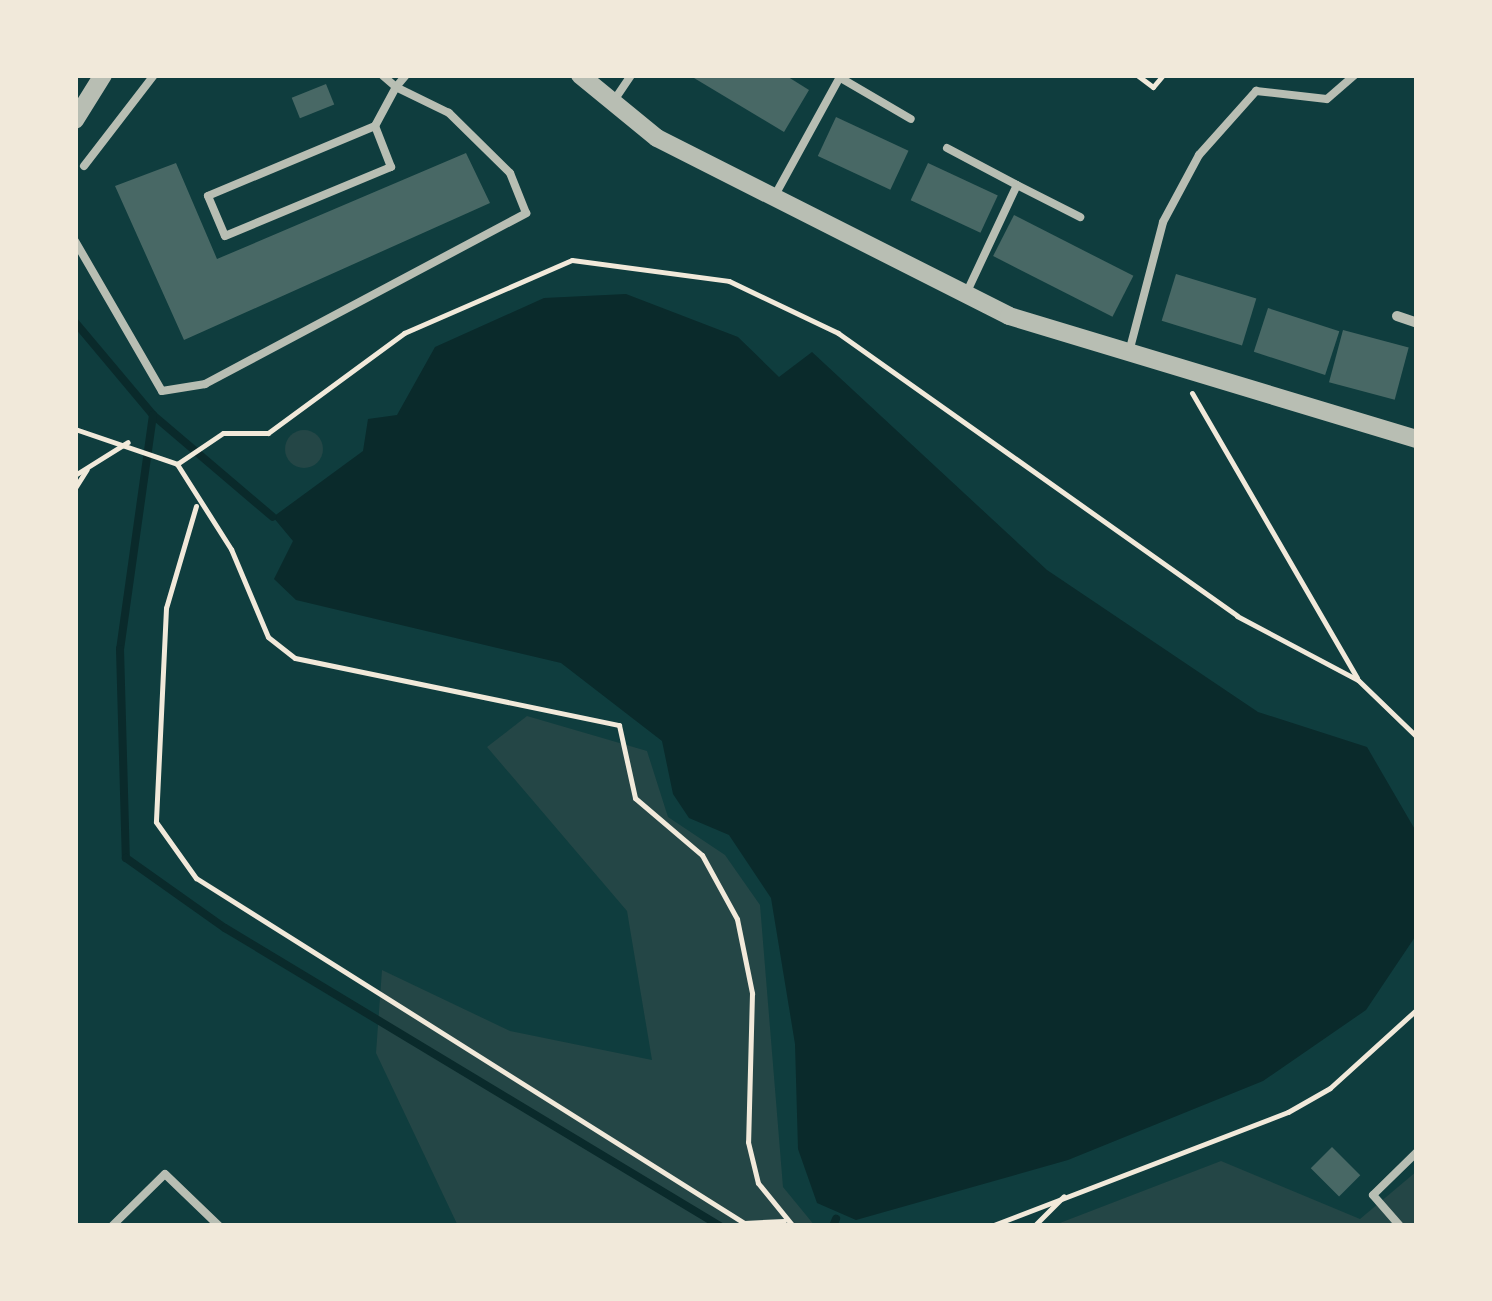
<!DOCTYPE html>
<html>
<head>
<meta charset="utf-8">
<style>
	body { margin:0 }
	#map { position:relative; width:1492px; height:1301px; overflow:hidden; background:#0f3d3e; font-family:Montserrat,sans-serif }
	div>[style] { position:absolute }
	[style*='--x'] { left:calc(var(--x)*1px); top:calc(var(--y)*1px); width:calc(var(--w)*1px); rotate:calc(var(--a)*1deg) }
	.green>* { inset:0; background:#244646 }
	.round { border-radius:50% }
	.water>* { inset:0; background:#0a2a2b }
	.stream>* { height:8px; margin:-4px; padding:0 4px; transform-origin:4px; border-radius:4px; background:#0a2a2b }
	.building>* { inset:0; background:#486865; transform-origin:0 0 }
	.path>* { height:5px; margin:-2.5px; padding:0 2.5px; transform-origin:2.5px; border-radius:2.5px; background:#f1e9da }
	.service>* { height:8px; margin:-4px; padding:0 4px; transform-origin:4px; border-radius:4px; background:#b8beb3 }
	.minor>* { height:10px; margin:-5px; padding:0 5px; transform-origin:5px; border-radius:5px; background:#b8beb3 }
	.tertiary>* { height:18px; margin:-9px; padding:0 9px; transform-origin:9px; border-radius:9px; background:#b8beb3 }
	span { translate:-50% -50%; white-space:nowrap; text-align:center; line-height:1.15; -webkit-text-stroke:8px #f1e9da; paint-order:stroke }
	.frame { position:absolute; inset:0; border:78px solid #f1e9da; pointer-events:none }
</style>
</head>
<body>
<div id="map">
	<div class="green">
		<div class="round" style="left:285px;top:430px;width:38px;height:38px"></div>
		<div style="clip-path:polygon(527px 716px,647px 751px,668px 817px,725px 855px,760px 905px,783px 1187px,815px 1226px,458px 1226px,376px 1053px,382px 970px,510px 1031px,652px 1060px,627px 911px,487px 747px)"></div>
		<div style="clip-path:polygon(1221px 1161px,1360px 1219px,1417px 1171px,1417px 1226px,1052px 1226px)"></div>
	</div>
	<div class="water">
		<div style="clip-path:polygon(626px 294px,738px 337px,779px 377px,812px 352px,1047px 570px,1258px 712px,1367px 747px,1417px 833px,1417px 934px,1366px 1010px,1263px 1081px,1068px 1160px,856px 1220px,817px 1203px,798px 1149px,795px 1044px,771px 898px,729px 835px,689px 818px,673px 794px,662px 741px,561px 663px,296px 600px,274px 579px,293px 541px,273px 517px,363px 451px,368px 419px,397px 415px,435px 347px,544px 298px)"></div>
	</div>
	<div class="stream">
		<div style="--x:75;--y:322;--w:121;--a:50"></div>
		<div style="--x:153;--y:415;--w:157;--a:40.4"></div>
		<div style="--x:153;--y:415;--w:236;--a:98"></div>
		<div style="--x:120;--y:649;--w:209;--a:88.4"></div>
		<div style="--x:126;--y:858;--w:121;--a:35.3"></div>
		<div style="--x:225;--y:928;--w:578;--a:31.05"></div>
		<div style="--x:833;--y:1226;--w:8;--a:-67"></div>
	</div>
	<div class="building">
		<div style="clip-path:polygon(689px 75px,785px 75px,809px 90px,784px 132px)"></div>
		<div style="left:326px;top:84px;width:22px;height:37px;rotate:68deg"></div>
		<div style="left:836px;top:117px;width:80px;height:43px;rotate:25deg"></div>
		<div style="clip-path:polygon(466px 153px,490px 203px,184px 340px,115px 186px,176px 163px,217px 259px)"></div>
		<div style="left:928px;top:163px;width:77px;height:41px;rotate:25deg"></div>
		<div style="left:1014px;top:215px;width:134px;height:46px;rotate:27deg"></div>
		<div style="left:1176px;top:274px;width:84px;height:49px;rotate:17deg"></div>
		<div style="left:1268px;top:308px;width:75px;height:46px;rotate:18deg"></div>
		<div style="left:1343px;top:330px;width:68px;height:54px;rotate:15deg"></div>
		<div style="left:1332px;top:1147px;width:40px;height:30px;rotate:45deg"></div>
	</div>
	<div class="path">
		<div style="--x:1137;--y:75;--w:20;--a:37"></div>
		<div style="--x:1153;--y:87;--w:16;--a:-50"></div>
		<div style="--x:1192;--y:393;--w:329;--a:59.9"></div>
		<div style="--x:75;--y:429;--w:108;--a:18.9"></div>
		<div style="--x:177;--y:464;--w:101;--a:57.6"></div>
		<div style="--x:231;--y:549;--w:95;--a:67.2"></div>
		<div style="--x:268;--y:637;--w:34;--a:38"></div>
		<div style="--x:295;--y:658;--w:331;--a:11.7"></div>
		<div style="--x:619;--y:725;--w:75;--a:77.6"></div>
		<div style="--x:635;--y:798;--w:88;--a:40.4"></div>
		<div style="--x:702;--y:855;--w:73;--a:61.3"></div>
		<div style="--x:737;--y:919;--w:76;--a:78.5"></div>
		<div style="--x:752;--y:993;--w:149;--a:91.5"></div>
		<div style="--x:748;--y:1142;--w:42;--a:76.3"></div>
		<div style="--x:758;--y:1183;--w:55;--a:50.9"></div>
		<div style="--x:177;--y:464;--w:55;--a:-34"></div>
		<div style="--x:223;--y:433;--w:45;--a:0"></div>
		<div style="--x:268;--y:433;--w:169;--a:-36.3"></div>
		<div style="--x:404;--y:333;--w:183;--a:-23.5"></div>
		<div style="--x:572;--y:260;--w:158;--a:7.6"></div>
		<div style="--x:729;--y:281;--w:121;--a:25.5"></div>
		<div style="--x:838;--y:333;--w:489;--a:35.3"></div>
		<div style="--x:1237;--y:616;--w:137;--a:27.9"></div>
		<div style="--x:1358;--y:680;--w:82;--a:44"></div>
		<div style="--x:75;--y:475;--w:62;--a:-31.9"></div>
		<div style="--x:75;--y:488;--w:22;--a:-58"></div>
		<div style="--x:196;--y:506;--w:106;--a:106.4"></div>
		<div style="--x:166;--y:608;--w:214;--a:92.7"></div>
		<div style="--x:156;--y:822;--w:69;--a:54.5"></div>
		<div style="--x:196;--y:878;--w:648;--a:32.19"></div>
		<div style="--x:744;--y:1223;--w:40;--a:-2.9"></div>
		<div style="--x:991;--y:1226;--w:318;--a:-21"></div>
		<div style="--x:1288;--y:1112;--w:48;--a:-29.7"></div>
		<div style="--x:1330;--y:1088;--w:118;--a:-42.2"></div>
		<div style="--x:1034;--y:1226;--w:42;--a:-45"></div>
	</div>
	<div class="service">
		<div style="--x:839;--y:77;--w:83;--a:30.3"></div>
		<div style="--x:613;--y:102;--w:32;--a:-56"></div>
		<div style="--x:375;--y:126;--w:181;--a:157.3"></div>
		<div style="--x:208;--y:196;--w:43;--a:67"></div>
		<div style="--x:225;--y:236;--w:180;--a:-22.6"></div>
		<div style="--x:391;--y:167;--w:44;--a:-111.3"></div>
		<div style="--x:375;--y:126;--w:44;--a:-61.7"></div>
		<div style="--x:396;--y:87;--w:18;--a:-139"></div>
		<div style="--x:947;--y:148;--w:79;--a:27.9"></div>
		<div style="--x:1017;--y:185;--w:120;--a:115.1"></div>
		<div style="--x:84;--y:166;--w:115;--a:-52.4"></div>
		<div style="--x:1017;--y:185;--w:71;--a:26.9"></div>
		<div style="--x:774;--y:197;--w:137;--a:-61.2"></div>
		<div style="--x:75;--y:241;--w:173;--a:59.9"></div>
		<div style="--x:162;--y:391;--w:44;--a:-9.2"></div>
		<div style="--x:205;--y:384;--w:364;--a:-28"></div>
		<div style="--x:526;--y:213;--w:43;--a:-111.8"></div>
		<div style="--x:510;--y:173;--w:86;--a:-135.5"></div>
		<div style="--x:449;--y:113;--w:59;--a:-153.9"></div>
		<div style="--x:396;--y:87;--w:16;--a:-50"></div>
		<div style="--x:1129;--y:352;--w:134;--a:-75.3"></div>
		<div style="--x:1163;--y:222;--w:76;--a:-61.8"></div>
		<div style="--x:1199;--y:155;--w:86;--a:-48.3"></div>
		<div style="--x:1256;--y:91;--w:71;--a:6.4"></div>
		<div style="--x:1327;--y:99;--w:37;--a:-41"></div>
		<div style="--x:112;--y:1226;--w:74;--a:-44.5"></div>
		<div style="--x:165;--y:1174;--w:75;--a:43.9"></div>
		<div style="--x:1400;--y:1226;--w:41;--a:-131.1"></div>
		<div style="--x:1373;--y:1195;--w:62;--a:-44.3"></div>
	</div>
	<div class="minor">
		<div style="--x:1397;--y:316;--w:21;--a:19"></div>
	</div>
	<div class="tertiary">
		<div style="--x:580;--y:75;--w:99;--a:39.3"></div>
		<div style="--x:657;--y:138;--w:394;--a:26.8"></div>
		<div style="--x:1009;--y:316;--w:426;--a:16.8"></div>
		<div style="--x:75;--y:120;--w:53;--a:-58.1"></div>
	</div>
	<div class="frame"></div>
</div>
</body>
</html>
